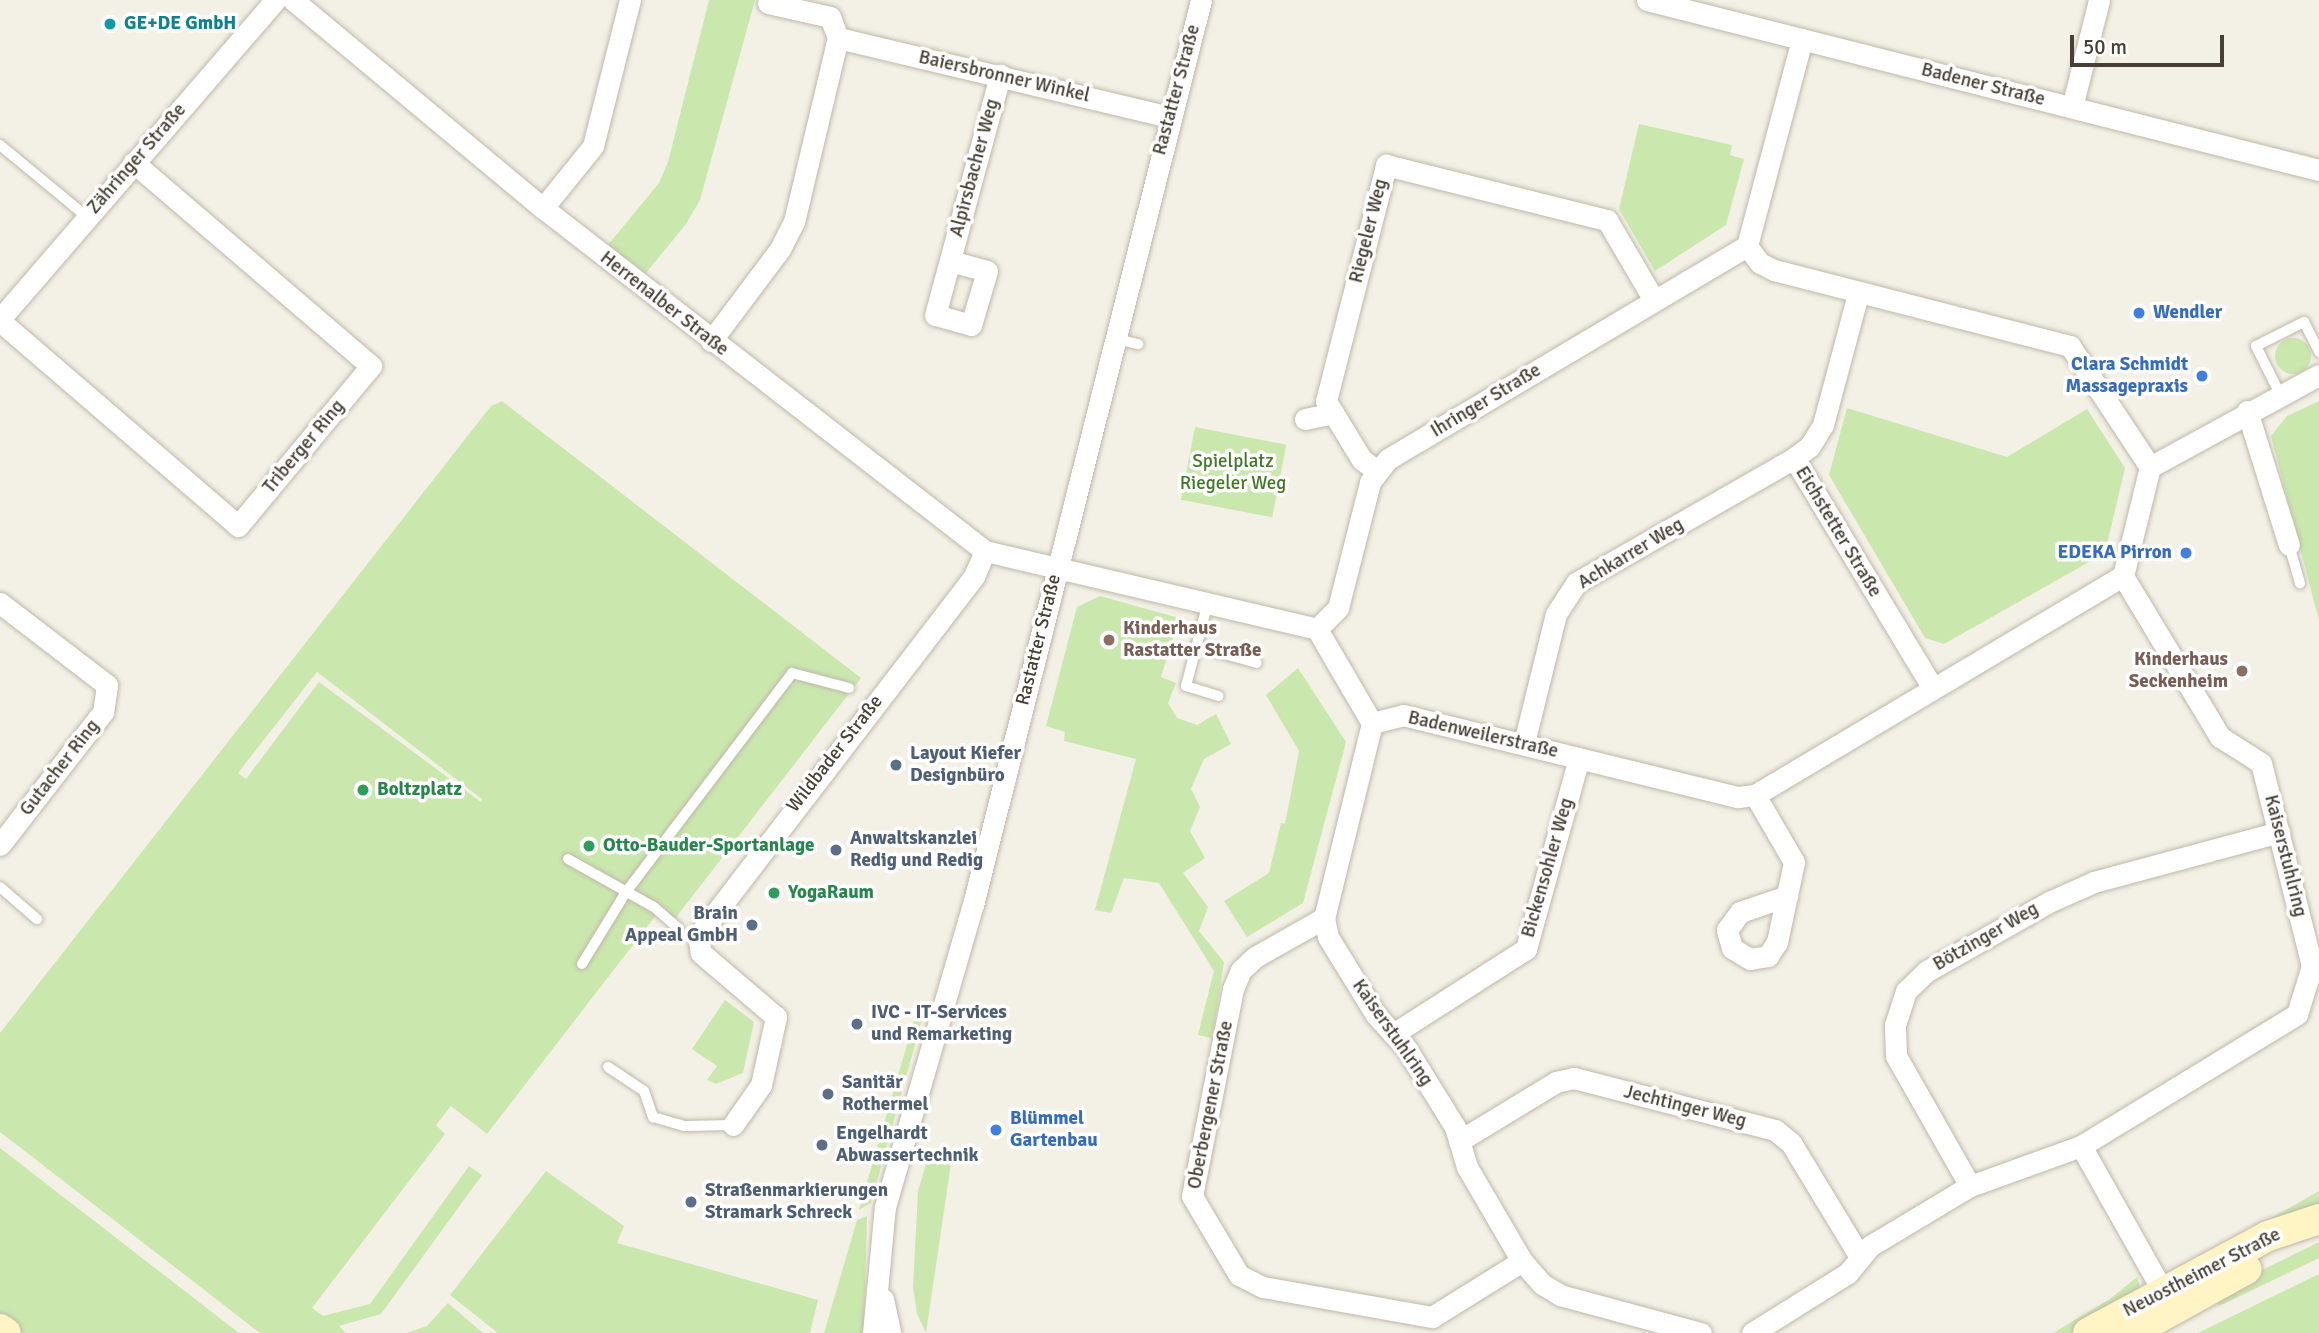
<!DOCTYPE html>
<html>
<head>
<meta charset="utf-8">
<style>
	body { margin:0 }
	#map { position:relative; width:2319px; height:1333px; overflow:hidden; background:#f3f0e6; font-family:Signika,sans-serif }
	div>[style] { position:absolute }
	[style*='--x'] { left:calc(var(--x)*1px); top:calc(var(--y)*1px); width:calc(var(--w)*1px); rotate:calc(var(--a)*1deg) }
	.green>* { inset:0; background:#cae8ae; transform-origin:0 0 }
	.round { border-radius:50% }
	.roads { filter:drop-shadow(0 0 2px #bfb8a8) drop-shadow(0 0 2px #bfb8a8) }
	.lane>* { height:10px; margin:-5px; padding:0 5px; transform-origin:5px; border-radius:5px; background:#fff }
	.street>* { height:21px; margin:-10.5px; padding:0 10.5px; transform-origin:10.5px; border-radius:10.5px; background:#fff }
	.secondary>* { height:30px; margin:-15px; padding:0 15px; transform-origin:15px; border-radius:15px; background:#fff5c4 }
	.dots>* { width:19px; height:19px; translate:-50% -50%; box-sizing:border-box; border:4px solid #fff; border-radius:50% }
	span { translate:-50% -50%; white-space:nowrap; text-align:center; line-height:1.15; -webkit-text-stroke:7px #fff; paint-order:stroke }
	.culture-label { font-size:19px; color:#0d838f; font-weight:700 }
	.left { translate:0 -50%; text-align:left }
	.street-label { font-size:19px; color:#464035 }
	.shop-label { font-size:19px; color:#366cbe; font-weight:700 }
	.right { translate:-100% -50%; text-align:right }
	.park-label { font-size:19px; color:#417827 }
	.education-label { font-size:19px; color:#785e54; font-weight:700 }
	.service-label { font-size:19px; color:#4e5e75; font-weight:700 }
	.leisure-label { font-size:19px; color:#27864d; font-weight:700 }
	.scale { position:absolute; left:2070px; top:35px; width:154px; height:32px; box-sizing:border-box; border:4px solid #464035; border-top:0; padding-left:9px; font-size:21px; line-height:24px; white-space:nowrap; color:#464035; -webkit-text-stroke:5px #fff; paint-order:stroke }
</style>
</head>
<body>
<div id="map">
	<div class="green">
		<div style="clip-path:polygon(709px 0,755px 0,700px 200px,686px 224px,646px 273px,608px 245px,659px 183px,668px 162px)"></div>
		<div style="clip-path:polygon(1639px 124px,1732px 145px,1730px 155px,1744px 159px,1726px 225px,1655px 271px,1619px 209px)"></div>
		<div class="round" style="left:2275px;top:338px;width:36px;height:36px"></div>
		<div style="clip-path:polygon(evenodd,502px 401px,861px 678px,674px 920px,660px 910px,487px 1134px,451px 1106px,436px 1125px,445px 1134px,312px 1308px,323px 1316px,370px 1304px,469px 1166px,482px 1175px,381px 1314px,339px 1326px,346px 1333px,260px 1333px,0 1132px,0 1033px,491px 406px,502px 401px,317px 672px,482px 799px,481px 802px,319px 682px,246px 779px,238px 773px,317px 672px)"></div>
		<div style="clip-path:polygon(2319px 401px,2319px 621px,2271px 436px,2287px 416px)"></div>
		<div style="clip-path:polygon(1847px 408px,2007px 457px,2087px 409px,2125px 468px,2105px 553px,1944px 644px,1925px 638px,1829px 475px)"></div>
		<div style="left:1195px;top:427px;width:93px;height:74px;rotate:11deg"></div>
		<div style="clip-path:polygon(1100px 596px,1179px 618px,1161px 677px,1176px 683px,1168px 703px,1177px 718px,1197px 725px,1216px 714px,1231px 744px,1204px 759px,1191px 789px,1200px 807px,1190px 831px,1205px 858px,1183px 873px,1208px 907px,1199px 931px,1224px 962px,1212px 1038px,1198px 1035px,1214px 971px,1159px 883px,1124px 878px,1111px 913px,1095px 910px,1136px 759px,1064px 741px,1065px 732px,1046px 726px,1077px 607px)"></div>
		<div style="clip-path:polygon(1298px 668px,1346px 742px,1303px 903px,1247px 937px,1224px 901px,1269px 873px,1281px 823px,1285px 824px,1299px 751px,1266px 695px)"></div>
		<div style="clip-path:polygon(725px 1000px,754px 1022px,743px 1073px,716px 1084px,707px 1080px,717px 1066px,692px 1049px)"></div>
		<div style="clip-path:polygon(919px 1003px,926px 1005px,871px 1203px,859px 1210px)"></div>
		<div style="clip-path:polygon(0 1148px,239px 1333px,19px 1333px,0 1321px)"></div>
		<div style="clip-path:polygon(929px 1154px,952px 1157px,926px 1333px,917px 1314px,913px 1287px,918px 1191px)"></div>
		<div style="clip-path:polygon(546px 1171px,624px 1226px,617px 1243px,818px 1300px,810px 1333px,498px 1333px,450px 1295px)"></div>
		<div style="clip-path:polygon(2319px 1191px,2319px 1210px,2194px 1262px)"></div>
		<div style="clip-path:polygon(867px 1216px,864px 1333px,824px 1333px,857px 1220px)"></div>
		<div style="clip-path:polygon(2319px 1242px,2319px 1258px,2219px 1306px,2211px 1295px)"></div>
		<div style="clip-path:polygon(2319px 1274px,2319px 1333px,2198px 1333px,2202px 1331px)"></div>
		<div style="clip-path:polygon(2137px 1277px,2140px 1288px,2132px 1297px,2073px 1333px,2053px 1333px,2110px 1299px)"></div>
		<div style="clip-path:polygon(448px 1303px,483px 1333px,407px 1333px,427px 1326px)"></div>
	</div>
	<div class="roads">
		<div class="lane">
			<div style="--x:0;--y:145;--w:113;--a:39.6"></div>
			<div style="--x:1116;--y:339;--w:23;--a:13"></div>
			<div style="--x:2280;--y:394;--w:54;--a:-116.6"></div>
			<div style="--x:2256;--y:346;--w:54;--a:-26.6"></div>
			<div style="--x:2304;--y:322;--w:34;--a:63"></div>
			<div style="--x:2289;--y:545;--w:40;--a:74"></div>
			<div style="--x:1208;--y:602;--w:87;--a:104.7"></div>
			<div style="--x:1186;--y:686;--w:34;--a:17"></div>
			<div style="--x:1196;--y:646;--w:63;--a:15.6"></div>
			<div style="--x:568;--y:859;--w:98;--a:29.2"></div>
			<div style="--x:654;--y:907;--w:33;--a:41"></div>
			<div style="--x:0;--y:887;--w:49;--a:40.9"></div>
			<div style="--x:582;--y:964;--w:84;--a:-58.6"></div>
			<div style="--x:626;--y:892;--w:275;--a:-52.8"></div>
			<div style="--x:792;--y:673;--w:59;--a:14.7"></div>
			<div style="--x:608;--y:1067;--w:43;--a:33.7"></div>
			<div style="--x:644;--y:1091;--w:28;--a:71"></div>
			<div style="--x:653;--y:1117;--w:33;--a:16"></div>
			<div style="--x:685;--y:1126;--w:48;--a:-1.2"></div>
		</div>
		<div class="street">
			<div style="--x:293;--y:0;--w:325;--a:39.8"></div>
			<div style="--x:543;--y:208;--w:559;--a:37.81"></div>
			<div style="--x:985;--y:551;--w:341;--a:13.2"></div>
			<div style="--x:1317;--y:629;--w:109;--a:59.7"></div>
			<div style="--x:1647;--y:0;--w:693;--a:14.2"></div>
			<div style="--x:768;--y:3;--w:64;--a:12.7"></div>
			<div style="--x:830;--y:17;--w:22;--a:69"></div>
			<div style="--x:2072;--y:107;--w:110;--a:-75.8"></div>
			<div style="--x:543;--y:208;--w:80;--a:-51.1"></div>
			<div style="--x:593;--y:146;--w:151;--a:-75.8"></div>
			<div style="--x:1747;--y:246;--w:21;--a:53"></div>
			<div style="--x:1760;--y:263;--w:16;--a:27"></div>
			<div style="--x:1774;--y:270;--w:306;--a:14.4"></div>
			<div style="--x:2070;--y:346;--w:145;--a:56.5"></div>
			<div style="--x:950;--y:261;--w:38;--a:15"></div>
			<div style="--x:987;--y:271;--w:56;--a:106.5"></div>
			<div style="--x:971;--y:325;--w:37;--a:-164"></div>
			<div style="--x:935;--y:315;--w:249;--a:-74.8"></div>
			<div style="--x:1858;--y:294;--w:136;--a:105"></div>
			<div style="--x:1823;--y:425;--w:26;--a:122"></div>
			<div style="--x:1809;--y:447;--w:19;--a:144"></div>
			<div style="--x:1794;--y:458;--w:269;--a:58.9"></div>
			<div style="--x:0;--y:319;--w:421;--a:-49.2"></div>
			<div style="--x:0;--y:321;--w:314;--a:40.7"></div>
			<div style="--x:238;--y:526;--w:208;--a:-50.3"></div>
			<div style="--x:371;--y:366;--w:313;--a:-139.4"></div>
			<div style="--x:711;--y:341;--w:115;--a:-53.1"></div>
			<div style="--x:780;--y:249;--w:30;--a:-63"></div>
			<div style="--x:794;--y:222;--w:189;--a:-76.6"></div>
			<div style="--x:838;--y:38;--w:340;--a:13.4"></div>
			<div style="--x:2247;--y:411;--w:140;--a:72.6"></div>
			<div style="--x:1305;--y:419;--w:29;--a:-12"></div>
			<div style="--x:1376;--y:470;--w:17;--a:-144"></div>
			<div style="--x:1362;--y:460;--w:69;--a:-121.4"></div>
			<div style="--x:1326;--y:401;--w:244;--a:-75.7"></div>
			<div style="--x:1386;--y:165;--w:228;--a:14"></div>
			<div style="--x:1607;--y:220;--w:93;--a:59.6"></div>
			<div style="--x:0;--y:603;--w:135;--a:37.5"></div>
			<div style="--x:107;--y:685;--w:27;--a:98"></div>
			<div style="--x:103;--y:712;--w:168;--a:127.8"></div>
			<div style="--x:1317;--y:629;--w:30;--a:-45"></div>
			<div style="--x:1338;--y:608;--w:130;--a:-75.7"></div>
			<div style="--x:1370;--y:482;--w:29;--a:-52"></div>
			<div style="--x:1388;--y:459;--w:417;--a:-30.7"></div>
			<div style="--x:1747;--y:246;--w:214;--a:-75.1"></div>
			<div style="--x:1372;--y:723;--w:32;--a:-14"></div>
			<div style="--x:1403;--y:715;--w:345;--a:13.8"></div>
			<div style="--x:1738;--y:797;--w:17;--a:-7"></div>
			<div style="--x:1755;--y:795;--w:428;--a:-30.8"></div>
			<div style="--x:2123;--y:576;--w:112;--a:-76.1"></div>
			<div style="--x:2150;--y:467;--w:192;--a:-28.6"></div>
			<div style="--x:1372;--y:723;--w:201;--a:103.8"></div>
			<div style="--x:1324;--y:918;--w:19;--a:78"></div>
			<div style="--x:1328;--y:937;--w:92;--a:58.4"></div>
			<div style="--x:1376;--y:1015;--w:45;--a:47.7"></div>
			<div style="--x:1406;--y:1048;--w:93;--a:58.2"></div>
			<div style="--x:1455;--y:1127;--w:42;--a:73.3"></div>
			<div style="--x:1467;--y:1167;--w:109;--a:59.7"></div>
			<div style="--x:1522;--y:1261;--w:30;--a:49"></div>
			<div style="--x:1542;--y:1284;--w:21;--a:31"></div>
			<div style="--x:1560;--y:1295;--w:146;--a:15.1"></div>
			<div style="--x:1524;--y:743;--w:133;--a:-76.1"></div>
			<div style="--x:1556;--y:614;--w:37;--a:-57"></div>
			<div style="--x:1576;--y:583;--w:251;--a:-29.8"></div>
			<div style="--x:1755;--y:795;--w:78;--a:59.8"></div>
			<div style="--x:1794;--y:862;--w:82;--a:102"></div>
			<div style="--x:1777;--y:942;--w:17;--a:123"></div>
			<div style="--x:1768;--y:956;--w:18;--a:171"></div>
			<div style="--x:1750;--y:959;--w:21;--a:-149"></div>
			<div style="--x:1732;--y:948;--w:19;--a:-106"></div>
			<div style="--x:1727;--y:930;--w:22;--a:-54"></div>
			<div style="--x:1740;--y:912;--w:50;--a:-18.8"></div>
			<div style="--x:1324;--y:918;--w:79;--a:150.5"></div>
			<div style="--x:1255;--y:957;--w:19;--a:137"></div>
			<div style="--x:1241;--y:970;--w:21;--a:113"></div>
			<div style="--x:1233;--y:989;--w:211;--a:101.2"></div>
			<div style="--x:1192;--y:1196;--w:92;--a:59.3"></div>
			<div style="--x:1239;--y:1275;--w:27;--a:27"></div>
			<div style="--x:1263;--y:1287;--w:172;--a:10.1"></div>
			<div style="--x:1432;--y:1317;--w:106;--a:-31.9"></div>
			<div style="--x:1393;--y:1034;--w:158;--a:-32.6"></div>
			<div style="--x:1526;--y:949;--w:198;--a:-74.5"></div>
			<div style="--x:733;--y:1125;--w:49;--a:-55"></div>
			<div style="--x:761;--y:1085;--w:70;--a:-77.6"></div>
			<div style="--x:776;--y:1017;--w:99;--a:-139.5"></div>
			<div style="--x:701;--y:953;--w:17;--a:-100"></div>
			<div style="--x:698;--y:936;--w:454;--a:-52.5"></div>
			<div style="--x:974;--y:576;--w:27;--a:-66"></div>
			<div style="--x:1459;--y:1141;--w:114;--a:-31.3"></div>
			<div style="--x:1556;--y:1082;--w:18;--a:-13"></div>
			<div style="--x:1574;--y:1078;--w:208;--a:14.5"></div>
			<div style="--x:1775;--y:1130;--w:21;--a:39"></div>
			<div style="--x:1791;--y:1143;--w:133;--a:58.8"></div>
			<div style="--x:2081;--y:1146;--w:181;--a:60.6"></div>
			<div style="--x:1970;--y:1186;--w:150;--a:-119.6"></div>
			<div style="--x:1896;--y:1056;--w:31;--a:-92"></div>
			<div style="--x:1895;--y:1025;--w:36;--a:-72"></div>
			<div style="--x:1906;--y:991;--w:29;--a:-44"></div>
			<div style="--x:1927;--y:971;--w:140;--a:-29.5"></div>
			<div style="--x:2049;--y:902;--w:49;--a:-24"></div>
			<div style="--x:2094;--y:882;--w:192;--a:-15.1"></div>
			<div style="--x:883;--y:1299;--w:35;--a:78"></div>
			<div style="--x:873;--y:1333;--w:127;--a:-84.6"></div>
			<div style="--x:885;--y:1207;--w:315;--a:-73.8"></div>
			<div style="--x:973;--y:905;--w:933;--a:-75.86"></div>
			<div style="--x:1752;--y:1333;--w:113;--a:-32"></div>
			<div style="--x:1848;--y:1273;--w:35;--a:-51"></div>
			<div style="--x:1870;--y:1246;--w:117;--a:-31"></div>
			<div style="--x:1970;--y:1186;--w:118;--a:-19.8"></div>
			<div style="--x:2081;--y:1146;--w:253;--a:-31.4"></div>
			<div style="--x:2297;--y:1014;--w:50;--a:-72.6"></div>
			<div style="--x:2312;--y:966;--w:209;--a:-104.1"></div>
			<div style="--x:2261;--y:763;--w:49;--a:-147.6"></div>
			<div style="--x:2220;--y:737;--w:188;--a:-121.1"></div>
		</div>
		<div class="secondary">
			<div style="--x:0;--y:1329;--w:7;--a:34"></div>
			<div style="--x:2088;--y:1333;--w:204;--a:-28.3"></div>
			<div style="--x:2268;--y:1236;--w:54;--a:-18.4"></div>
			<div style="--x:2131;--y:1333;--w:132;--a:-28.9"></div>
		</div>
	</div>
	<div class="dots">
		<div style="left:110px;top:24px;background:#0f9aa8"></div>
		<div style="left:2139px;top:313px;background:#3f7fe0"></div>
		<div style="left:2202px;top:376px;background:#3f7fe0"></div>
		<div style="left:2186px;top:553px;background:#3f7fe0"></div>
		<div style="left:1109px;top:640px;background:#8d6e63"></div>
		<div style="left:2242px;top:671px;background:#8d6e63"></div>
		<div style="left:896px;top:765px;background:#5c6f8a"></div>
		<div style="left:363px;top:790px;background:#2e9e5b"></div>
		<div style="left:589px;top:846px;background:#2e9e5b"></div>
		<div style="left:836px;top:850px;background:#5c6f8a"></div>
		<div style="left:774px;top:893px;background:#2e9e5b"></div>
		<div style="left:752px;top:925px;background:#5c6f8a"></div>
		<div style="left:857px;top:1024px;background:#5c6f8a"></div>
		<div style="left:828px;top:1094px;background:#5c6f8a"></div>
		<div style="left:996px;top:1130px;background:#3f7fe0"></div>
		<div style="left:822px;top:1145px;background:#5c6f8a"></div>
		<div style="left:691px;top:1202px;background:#5c6f8a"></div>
	</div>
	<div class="culture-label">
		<span class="left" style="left:124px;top:24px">GE+DE GmbH</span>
	</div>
	<div class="street-label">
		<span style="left:1004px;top:77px;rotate:13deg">Baiersbronner Winkel</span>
		<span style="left:1983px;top:85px;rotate:14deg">Badener Straße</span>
		<span style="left:1177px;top:90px;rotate:-75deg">Rastatter Straße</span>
		<span style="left:137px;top:159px;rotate:-49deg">Zähringer Straße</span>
		<span style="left:975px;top:168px;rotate:-75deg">Alpirsbacher Weg</span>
		<span style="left:1369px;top:231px;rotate:-76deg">Riegeler Weg</span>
		<span style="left:664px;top:304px;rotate:38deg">Herrenalber Straße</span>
		<span style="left:1486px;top:401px;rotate:-31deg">Ihringer Straße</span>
		<span style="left:304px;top:447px;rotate:-50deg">Triberger Ring</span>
		<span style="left:1838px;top:532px;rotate:59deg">Eichstetter Straße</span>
		<span style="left:1631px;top:554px;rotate:-31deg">Achkarrer Weg</span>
		<span style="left:1039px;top:640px;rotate:-76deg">Rastatter Straße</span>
		<span style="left:1483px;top:735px;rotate:13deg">Badenweilerstraße</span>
		<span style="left:835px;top:754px;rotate:-52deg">Wildbader Straße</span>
		<span style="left:60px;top:768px;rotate:-52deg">Gutacher Ring</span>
		<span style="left:2285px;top:856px;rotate:76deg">Kaiserstuhlring</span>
		<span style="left:1548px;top:868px;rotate:-74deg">Bickensohler Weg</span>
		<span style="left:1986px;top:937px;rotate:-30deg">Bötzinger Weg</span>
		<span style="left:1392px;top:1033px;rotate:55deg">Kaiserstuhlring</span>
		<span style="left:1211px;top:1105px;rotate:-79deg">Oberbergener Straße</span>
		<span style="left:1685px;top:1107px;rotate:14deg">Jechtinger Weg</span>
		<span style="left:2202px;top:1273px;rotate:-27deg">Neuostheimer Straße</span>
	</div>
	<div class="shop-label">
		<span class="left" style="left:2153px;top:313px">Wendler</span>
		<span class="right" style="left:2188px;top:376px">Clara Schmidt<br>Massagepraxis</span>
		<span class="right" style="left:2172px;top:553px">EDEKA Pirron</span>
		<span class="left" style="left:1010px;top:1130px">Blümmel<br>Gartenbau</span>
	</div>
	<div class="park-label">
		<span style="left:1233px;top:473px">Spielplatz<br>Riegeler Weg</span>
	</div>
	<div class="education-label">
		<span class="left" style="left:1123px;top:640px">Kinderhaus<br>Rastatter Straße</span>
		<span class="right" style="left:2228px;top:671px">Kinderhaus<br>Seckenheim</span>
	</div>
	<div class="service-label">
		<span class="left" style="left:910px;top:765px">Layout Kiefer<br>Designbüro</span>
		<span class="left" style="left:850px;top:850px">Anwaltskanzlei<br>Redig und Redig</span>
		<span class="right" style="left:738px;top:925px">Brain<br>Appeal GmbH</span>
		<span class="left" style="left:871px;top:1024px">IVC - IT-Services<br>und Remarketing</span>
		<span class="left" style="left:842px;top:1094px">Sanitär<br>Rothermel</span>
		<span class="left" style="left:836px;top:1145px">Engelhardt<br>Abwassertechnik</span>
		<span class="left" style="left:705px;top:1202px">Straßenmarkierungen<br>Stramark Schreck</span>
	</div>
	<div class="leisure-label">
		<span class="left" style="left:377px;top:790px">Boltzplatz</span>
		<span class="left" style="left:603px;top:846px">Otto-Bauder-Sportanlage</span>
		<span class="left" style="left:788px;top:893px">YogaRaum</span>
	</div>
	<div class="scale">50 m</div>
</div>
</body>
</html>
